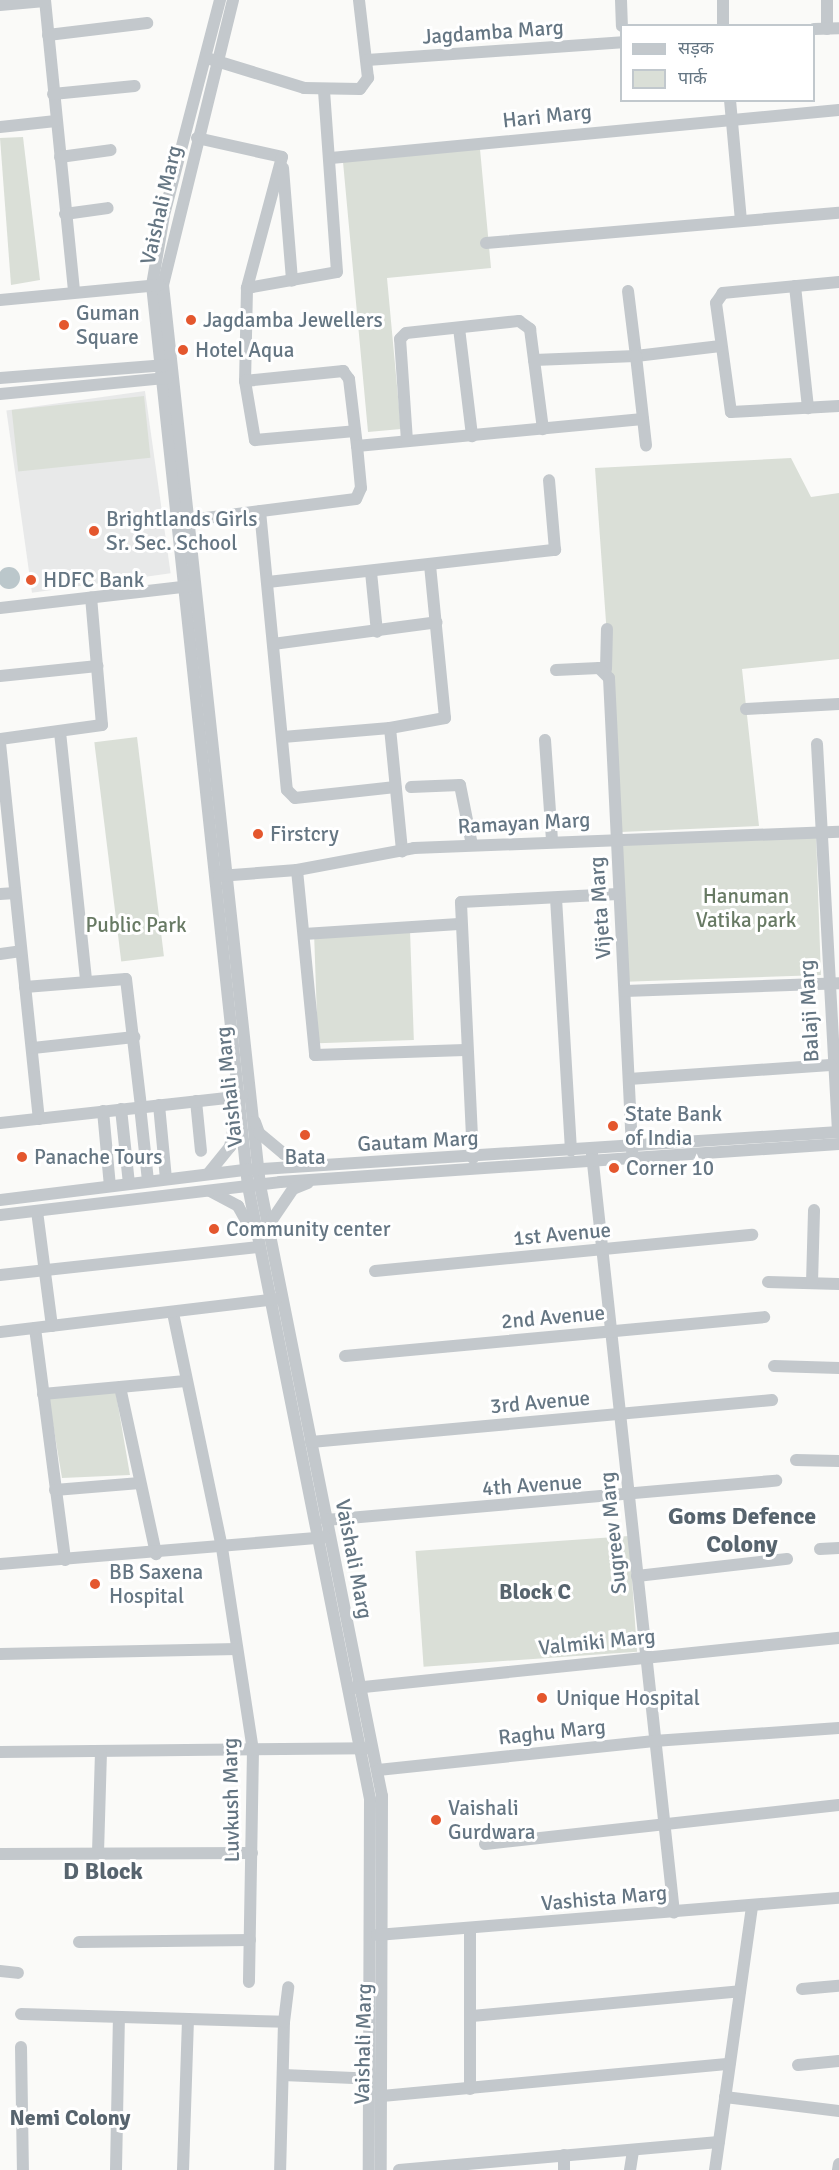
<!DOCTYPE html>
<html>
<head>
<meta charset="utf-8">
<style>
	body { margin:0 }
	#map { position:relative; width:839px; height:2170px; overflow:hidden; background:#fafaf8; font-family:Signika,"Noto Sans Devanagari",sans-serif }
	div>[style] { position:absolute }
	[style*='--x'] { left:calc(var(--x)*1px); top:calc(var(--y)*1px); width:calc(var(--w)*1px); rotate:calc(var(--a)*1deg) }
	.built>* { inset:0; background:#e8e9e9; transform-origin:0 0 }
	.green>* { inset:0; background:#dadfd7; transform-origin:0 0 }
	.water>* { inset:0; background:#bbc7cb }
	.round { border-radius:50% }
	.minor>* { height:12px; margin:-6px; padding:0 6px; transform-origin:6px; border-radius:6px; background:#c3c8cc }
	.dots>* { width:16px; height:16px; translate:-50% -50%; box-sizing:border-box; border:3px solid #fff; border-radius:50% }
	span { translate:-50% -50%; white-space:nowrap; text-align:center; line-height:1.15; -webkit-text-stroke:6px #fff; paint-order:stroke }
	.street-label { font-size:21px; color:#657683 }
	.poi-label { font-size:21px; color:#657683 }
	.left { translate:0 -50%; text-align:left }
	.park-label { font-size:21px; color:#687a64 }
	.neighbourhood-label { font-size:22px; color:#57646e; font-weight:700 }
	.quarter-label { font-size:24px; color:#57646e; font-weight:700 }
	.legend { position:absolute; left:620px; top:24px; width:195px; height:78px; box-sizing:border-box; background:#fff; border:2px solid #c1c8cd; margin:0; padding:8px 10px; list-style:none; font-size:18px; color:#657683 }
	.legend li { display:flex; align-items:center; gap:12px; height:30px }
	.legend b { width:30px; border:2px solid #c1c8cd }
</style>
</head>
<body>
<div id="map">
	<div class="built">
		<div style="left:145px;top:391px;width:184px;height:140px;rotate:82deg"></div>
	</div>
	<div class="green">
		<div style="clip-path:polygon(23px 137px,40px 280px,11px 285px,0 138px)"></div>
		<div style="clip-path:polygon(480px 149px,491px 268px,387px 278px,401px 429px,368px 432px,343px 162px)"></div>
		<div style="left:144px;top:396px;width:62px;height:133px;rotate:84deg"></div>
		<div style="clip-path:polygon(791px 458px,811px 497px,839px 493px,839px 659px,742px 669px,759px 826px,621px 832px,595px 468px)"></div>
		<div style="left:137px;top:737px;width:221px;height:43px;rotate:83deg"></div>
		<div style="left:816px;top:834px;width:141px;height:195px;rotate:88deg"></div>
		<div style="left:410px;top:930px;width:110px;height:96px;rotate:88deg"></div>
		<div style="clip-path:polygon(115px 1388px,130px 1475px,62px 1478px,48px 1394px)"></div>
		<div style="left:629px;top:1536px;width:116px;height:214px;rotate:86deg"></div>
	</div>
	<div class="water">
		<div class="round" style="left:-2px;top:567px;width:22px;height:22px"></div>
	</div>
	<div class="minor">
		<div style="--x:45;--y:0;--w:293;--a:84.3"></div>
		<div style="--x:220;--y:0;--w:222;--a:104.6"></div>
		<div style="--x:164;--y:215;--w:71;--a:99.7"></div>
		<div style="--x:152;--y:285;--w:906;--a:83.92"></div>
		<div style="--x:248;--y:1186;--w:625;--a:78.74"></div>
		<div style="--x:370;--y:1799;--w:371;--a:90.2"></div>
		<div style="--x:233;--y:0;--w:293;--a:103.8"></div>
		<div style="--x:163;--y:285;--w:905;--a:83.85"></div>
		<div style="--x:260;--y:1185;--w:623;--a:78.71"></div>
		<div style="--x:382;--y:1796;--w:374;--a:90.2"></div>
		<div style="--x:621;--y:0;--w:26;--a:88"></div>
		<div style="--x:827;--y:0;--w:29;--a:90"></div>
		<div style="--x:0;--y:5;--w:45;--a:-5.1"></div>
		<div style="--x:723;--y:26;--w:26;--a:-90"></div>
		<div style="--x:814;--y:29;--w:25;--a:-2"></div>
		<div style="--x:48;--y:35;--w:100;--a:-6.9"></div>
		<div style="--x:210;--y:59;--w:98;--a:17.1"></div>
		<div style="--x:304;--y:88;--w:56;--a:1"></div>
		<div style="--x:360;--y:89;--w:14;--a:-54"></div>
		<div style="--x:368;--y:78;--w:79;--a:-96.6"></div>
		<div style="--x:367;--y:60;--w:256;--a:-4"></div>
		<div style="--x:53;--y:94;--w:82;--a:-5.6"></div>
		<div style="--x:730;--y:100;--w:121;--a:84.8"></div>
		<div style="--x:0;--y:127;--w:56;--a:-6.1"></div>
		<div style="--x:197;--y:138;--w:87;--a:12.6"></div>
		<div style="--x:282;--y:157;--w:136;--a:105"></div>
		<div style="--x:247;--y:288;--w:93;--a:91.2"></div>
		<div style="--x:245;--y:381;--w:60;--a:80.4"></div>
		<div style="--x:255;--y:440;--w:100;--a:-5.1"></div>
		<div style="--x:60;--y:157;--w:51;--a:-7.8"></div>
		<div style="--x:331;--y:158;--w:510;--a:-5.4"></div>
		<div style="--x:283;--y:168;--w:113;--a:85.4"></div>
		<div style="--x:65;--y:214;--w:43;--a:-7.9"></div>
		<div style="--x:486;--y:243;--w:354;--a:-4.9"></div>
		<div style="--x:839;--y:282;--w:117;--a:174.6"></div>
		<div style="--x:723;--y:293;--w:12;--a:125"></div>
		<div style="--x:716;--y:303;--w:110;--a:82.2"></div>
		<div style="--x:731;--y:412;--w:108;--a:-3.2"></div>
		<div style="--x:795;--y:286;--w:123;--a:83.9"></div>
		<div style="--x:247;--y:288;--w:91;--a:-10.1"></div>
		<div style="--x:337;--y:272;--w:180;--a:-94.1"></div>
		<div style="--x:628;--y:291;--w:65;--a:83"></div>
		<div style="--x:636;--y:356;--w:85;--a:-6.8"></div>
		<div style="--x:0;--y:300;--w:160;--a:-5.4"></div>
		<div style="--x:459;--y:328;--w:109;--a:83.1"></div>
		<div style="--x:534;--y:360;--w:102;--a:-2.2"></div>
		<div style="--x:636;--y:356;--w:90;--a:83.6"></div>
		<div style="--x:0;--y:378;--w:167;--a:-4.5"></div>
		<div style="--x:245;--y:381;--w:99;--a:-5.8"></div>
		<div style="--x:343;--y:371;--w:10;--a:53"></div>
		<div style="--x:349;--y:379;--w:67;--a:83.2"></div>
		<div style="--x:357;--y:446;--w:287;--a:-5.4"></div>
		<div style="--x:0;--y:394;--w:168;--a:-5.5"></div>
		<div style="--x:407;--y:441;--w:102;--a:-93.9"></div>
		<div style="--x:400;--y:339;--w:8;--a:-45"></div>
		<div style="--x:406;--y:333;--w:114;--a:-6.1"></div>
		<div style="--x:519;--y:321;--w:14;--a:36"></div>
		<div style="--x:530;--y:329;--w:101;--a:82.6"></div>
		<div style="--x:260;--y:511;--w:280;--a:84.5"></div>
		<div style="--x:287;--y:790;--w:11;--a:45"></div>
		<div style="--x:295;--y:798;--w:101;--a:-6.3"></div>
		<div style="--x:182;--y:521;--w:175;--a:-7.2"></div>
		<div style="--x:356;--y:499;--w:12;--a:-66"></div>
		<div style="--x:361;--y:488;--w:42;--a:-95.4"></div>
		<div style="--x:371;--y:572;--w:60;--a:84.3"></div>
		<div style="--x:268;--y:582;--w:289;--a:-6.4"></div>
		<div style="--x:555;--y:550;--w:70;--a:-94.9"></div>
		<div style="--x:0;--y:608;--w:192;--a:-6.6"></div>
		<div style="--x:273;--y:644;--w:165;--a:-7.6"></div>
		<div style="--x:606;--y:669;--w:40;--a:-88.6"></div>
		<div style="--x:556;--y:670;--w:43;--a:-2.7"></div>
		<div style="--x:599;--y:668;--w:14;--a:45"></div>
		<div style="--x:609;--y:678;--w:478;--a:87.2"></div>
		<div style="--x:0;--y:676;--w:98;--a:-5.9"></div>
		<div style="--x:746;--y:709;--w:93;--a:-3.1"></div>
		<div style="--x:390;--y:728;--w:56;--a:-10.3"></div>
		<div style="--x:445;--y:718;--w:153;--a:-95.6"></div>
		<div style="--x:60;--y:732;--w:250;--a:84"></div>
		<div style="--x:283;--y:737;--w:107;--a:-4.8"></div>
		<div style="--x:390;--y:728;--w:124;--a:84.4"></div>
		<div style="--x:0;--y:739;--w:103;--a:-7.8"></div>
		<div style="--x:102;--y:725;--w:128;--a:-94.9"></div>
		<div style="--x:545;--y:740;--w:99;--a:86"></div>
		<div style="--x:0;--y:743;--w:378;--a:84.1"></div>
		<div style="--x:817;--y:744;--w:389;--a:86.9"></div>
		<div style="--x:411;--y:787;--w:49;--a:-2.3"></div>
		<div style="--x:460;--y:785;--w:61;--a:78.7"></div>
		<div style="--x:297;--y:870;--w:186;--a:84.4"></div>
		<div style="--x:315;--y:1055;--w:150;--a:-1.9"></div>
		<div style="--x:219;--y:876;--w:78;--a:-4.4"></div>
		<div style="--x:297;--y:870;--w:119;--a:-10.6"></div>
		<div style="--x:414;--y:848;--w:425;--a:-2.2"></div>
		<div style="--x:0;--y:894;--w:15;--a:-4"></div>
		<div style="--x:556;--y:898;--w:253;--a:86.6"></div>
		<div style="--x:304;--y:934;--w:155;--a:-3.7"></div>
		<div style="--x:0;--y:954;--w:21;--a:-8"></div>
		<div style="--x:25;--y:987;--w:101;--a:-4.5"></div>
		<div style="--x:126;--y:979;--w:128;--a:83.3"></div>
		<div style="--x:625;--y:991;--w:214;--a:-2.1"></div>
		<div style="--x:33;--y:1048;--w:102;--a:-6.2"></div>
		<div style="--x:629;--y:1079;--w:202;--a:-4"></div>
		<div style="--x:196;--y:1101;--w:50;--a:84.3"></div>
		<div style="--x:159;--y:1105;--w:74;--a:84.6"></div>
		<div style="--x:140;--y:1106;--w:75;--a:83.9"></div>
		<div style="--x:121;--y:1109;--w:75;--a:83.9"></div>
		<div style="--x:103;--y:1111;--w:75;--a:84.7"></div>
		<div style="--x:255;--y:1122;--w:12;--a:70"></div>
		<div style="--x:259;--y:1133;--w:33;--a:40"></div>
		<div style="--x:284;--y:1154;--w:28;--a:18"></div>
		<div style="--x:0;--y:1123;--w:244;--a:-6.3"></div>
		<div style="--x:592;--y:1154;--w:763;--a:83.83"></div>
		<div style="--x:473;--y:1158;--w:256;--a:-92.7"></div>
		<div style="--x:461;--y:902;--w:157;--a:-2.9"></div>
		<div style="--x:208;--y:1174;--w:35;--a:-51"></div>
		<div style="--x:230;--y:1147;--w:31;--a:-79"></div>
		<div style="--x:210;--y:1191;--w:32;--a:28"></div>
		<div style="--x:238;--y:1206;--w:29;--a:61"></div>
		<div style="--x:0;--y:1200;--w:248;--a:-7"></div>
		<div style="--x:246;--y:1170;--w:594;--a:-3.67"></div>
		<div style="--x:37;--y:1211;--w:116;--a:82.6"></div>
		<div style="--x:0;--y:1215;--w:282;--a:-6.7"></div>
		<div style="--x:280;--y:1182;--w:560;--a:-3.89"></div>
		<div style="--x:271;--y:1233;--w:13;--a:-86"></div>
		<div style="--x:272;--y:1220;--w:37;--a:-56"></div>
		<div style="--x:293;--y:1189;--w:16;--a:-22"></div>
		<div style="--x:375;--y:1271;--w:379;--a:-5.5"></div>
		<div style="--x:0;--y:1275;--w:259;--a:-6.2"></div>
		<div style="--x:768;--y:1282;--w:71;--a:1.6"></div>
		<div style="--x:812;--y:1283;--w:73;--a:-88.4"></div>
		<div style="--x:173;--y:1313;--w:240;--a:78.2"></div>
		<div style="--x:222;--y:1548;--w:204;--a:81.3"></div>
		<div style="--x:253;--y:1750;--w:232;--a:91"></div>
		<div style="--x:35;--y:1328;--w:234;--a:82.6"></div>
		<div style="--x:0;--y:1332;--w:278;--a:-6.8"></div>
		<div style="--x:345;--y:1356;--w:421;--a:-5.3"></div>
		<div style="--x:774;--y:1366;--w:65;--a:1.8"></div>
		<div style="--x:120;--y:1387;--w:171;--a:77.8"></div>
		<div style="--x:43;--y:1394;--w:143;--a:-5.2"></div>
		<div style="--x:311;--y:1442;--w:463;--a:-5.2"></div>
		<div style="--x:796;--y:1460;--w:43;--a:1.3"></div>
		<div style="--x:55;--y:1490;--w:85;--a:-4.7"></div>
		<div style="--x:326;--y:1520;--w:452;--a:-5"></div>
		<div style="--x:820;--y:1549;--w:19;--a:-3"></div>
		<div style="--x:0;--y:1564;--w:326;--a:-4.7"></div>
		<div style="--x:637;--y:1576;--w:151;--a:-6.5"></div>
		<div style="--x:0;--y:1654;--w:237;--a:-1.2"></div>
		<div style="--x:354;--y:1688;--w:488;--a:-5.9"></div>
		<div style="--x:0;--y:1752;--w:368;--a:-0.6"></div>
		<div style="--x:378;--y:1770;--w:278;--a:-6"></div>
		<div style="--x:654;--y:1741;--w:185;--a:-4"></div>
		<div style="--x:485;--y:1844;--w:356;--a:-6.3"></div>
		<div style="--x:98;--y:1853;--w:102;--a:-88.3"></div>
		<div style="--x:0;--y:1854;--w:252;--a:-0.2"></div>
		<div style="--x:377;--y:1935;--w:463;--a:-4.6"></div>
		<div style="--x:79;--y:1942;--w:171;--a:-0.7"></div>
		<div style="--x:0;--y:1971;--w:18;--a:6"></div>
		<div style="--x:802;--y:1989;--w:37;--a:-5"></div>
		<div style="--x:21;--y:2014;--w:263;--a:1.7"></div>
		<div style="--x:284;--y:2022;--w:148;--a:91.5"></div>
		<div style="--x:472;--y:2016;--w:269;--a:-5.3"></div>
		<div style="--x:284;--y:2022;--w:35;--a:-83"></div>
		<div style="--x:21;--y:2047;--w:123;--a:89.1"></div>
		<div style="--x:798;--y:2065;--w:41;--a:-5.6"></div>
		<div style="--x:283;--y:2075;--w:94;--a:2.4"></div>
		<div style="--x:470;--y:2089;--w:160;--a:-90"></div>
		<div style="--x:382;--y:2096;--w:349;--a:-5.3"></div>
		<div style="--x:725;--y:2097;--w:115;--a:7"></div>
		<div style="--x:116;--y:2170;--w:153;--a:-88.9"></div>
		<div style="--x:183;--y:2170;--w:151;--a:-88.1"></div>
		<div style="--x:399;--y:2170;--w:321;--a:-5"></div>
		<div style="--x:564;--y:2170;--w:15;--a:-90"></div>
		<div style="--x:630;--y:2170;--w:20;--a:-81"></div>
		<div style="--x:715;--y:2170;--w:267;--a:-82"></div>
		<div style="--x:838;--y:2170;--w:6;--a:-81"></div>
	</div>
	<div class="dots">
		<div style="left:191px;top:320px;background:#e4572e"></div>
		<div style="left:64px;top:325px;background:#e4572e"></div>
		<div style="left:183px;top:350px;background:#e4572e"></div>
		<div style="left:94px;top:531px;background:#e4572e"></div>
		<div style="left:31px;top:580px;background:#e4572e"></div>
		<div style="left:258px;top:834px;background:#e4572e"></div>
		<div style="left:613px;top:1126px;background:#e4572e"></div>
		<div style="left:305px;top:1135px;background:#e4572e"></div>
		<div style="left:22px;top:1157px;background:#e4572e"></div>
		<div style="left:614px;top:1168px;background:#e4572e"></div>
		<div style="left:214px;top:1229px;background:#e4572e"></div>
		<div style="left:95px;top:1584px;background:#e4572e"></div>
		<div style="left:542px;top:1698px;background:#e4572e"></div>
		<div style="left:436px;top:1820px;background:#e4572e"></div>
	</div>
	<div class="street-label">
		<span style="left:493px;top:32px;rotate:-4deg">Jagdamba Marg</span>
		<span style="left:547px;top:116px;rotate:-6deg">Hari Marg</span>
		<span style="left:161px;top:205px;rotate:-77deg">Vaishali Marg</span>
		<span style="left:524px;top:823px;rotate:-3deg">Ramayan Marg</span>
		<span style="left:600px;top:908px;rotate:-94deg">Vijeta Marg</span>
		<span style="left:809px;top:1011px;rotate:-93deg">Balaji Marg</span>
		<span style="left:229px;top:1087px;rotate:-96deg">Vaishali Marg</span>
		<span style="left:418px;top:1141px;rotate:-3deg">Gautam Marg</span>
		<span style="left:562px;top:1234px;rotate:-5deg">1st Avenue</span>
		<span style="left:553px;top:1317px;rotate:-5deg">2nd Avenue</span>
		<span style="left:540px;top:1402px;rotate:-5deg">3rd Avenue</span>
		<span style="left:532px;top:1485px;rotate:-4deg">4th Avenue</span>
		<span style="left:613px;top:1533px;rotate:-96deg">Sugreev Marg</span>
		<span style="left:354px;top:1559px;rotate:79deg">Vaishali Marg</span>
		<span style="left:597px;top:1642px;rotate:-6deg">Valmiki Marg</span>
		<span style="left:552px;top:1732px;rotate:-6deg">Raghu Marg</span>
		<span style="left:231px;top:1800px;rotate:-91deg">Luvkush Marg</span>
		<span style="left:604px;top:1898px;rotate:-5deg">Vashista Marg</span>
		<span style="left:363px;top:2044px;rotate:-89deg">Vaishali Marg</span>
	</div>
	<div class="poi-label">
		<span class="left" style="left:76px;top:325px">Guman<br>Square</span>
		<span class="left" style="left:203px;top:320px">Jagdamba Jewellers</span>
		<span class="left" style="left:195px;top:350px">Hotel Aqua</span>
		<span class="left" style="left:106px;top:531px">Brightlands Girls<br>Sr. Sec. School</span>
		<span class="left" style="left:43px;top:580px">HDFC Bank</span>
		<span class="left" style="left:270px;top:834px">Firstcry</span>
		<span class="left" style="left:625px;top:1126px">State Bank<br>of India</span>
		<span class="left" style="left:34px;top:1157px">Panache Tours</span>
		<span style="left:305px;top:1157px">Bata</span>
		<span class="left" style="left:626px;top:1168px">Corner 10</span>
		<span class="left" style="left:226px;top:1229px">Community center</span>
		<span class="left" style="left:109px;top:1584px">BB Saxena<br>Hospital</span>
		<span class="left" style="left:556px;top:1698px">Unique Hospital</span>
		<span class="left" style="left:448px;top:1820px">Vaishali<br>Gurdwara</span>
	</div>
	<div class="park-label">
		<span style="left:746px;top:908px">Hanuman<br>Vatika park</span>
		<span style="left:136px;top:925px">Public Park</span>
	</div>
	<div class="neighbourhood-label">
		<span style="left:535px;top:1592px">Block C</span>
		<span style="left:70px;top:2118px">Nemi Colony</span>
	</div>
	<div class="quarter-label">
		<span style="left:742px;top:1531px">Goms Defence<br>Colony</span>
		<span style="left:103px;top:1872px">D Block</span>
	</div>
	<ul class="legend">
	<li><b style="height:8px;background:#c3c8cc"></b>सड़क</li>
	<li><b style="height:16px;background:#dadfd7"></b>पार्क</li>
	</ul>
</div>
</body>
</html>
